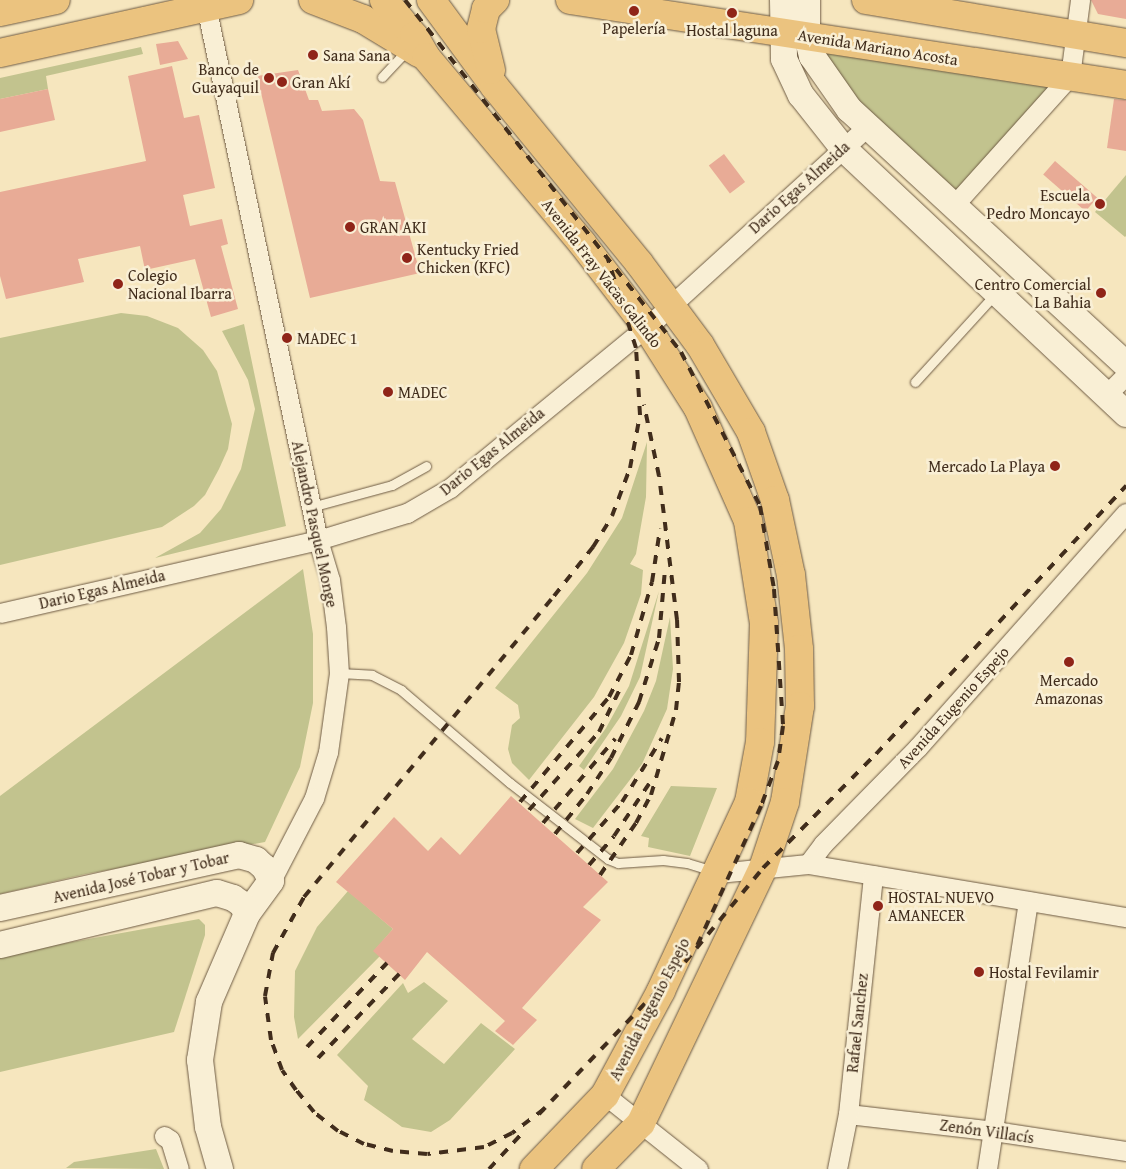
<!DOCTYPE html>
<html>
<head>
<meta charset="utf-8">
<style>
	body { margin:0 }
	#map { position:relative; width:1126px; height:1169px; overflow:hidden; background:#f6e6be; font-family:"Gentium Book Plus",serif }
	div>[style] { position:absolute }
	[style*='--x'] { left:calc(var(--x)*1px); top:calc(var(--y)*1px); width:calc(var(--w)*1px); rotate:calc(var(--a)*1deg) }
	.green>* { inset:0; background:#c2c38e }
	.building>* { inset:0; background:#e8ab96; transform-origin:0 0 }
	.roads { filter:drop-shadow(0 0 1px #6e5b44) drop-shadow(0 0 1px #6e5b44) }
	.lane>* { height:9px; margin:-4.5px; padding:0 4.5px; transform-origin:4.5px; border-radius:4.5px; background:#f9efd5 }
	.street>* { height:19px; margin:-9.5px; padding:0 9.5px; transform-origin:9.5px; border-radius:9.5px; background:#f9efd5 }
	.secondary>* { height:26px; margin:-13px; padding:0 13px; transform-origin:13px; border-radius:13px; background:#f9efd5 }
	.primary>* { height:28px; margin:-14px; padding:0 14px; transform-origin:14px; border-radius:14px; background:#ebc37f }
	.rail>* { height:4px; margin-top:-2px; transform-origin:0; background:repeating-linear-gradient(90deg,#412d1c 0 9px,transparent 0 18px) }
	.dots>* { width:14px; height:14px; translate:-50% -50%; box-sizing:border-box; border:2px solid #f9efd5; border-radius:50% }
	span { translate:-50% -50%; white-space:nowrap; text-align:center; line-height:1.15; -webkit-text-stroke:5px #f9efd5; paint-order:stroke }
	.poi-label { font-size:16px; color:#412d1c }
	.left { translate:0 -50%; text-align:left }
	.right { translate:-100% -50%; text-align:right }
	.street-label { font-size:16px; color:#412d1c }
</style>
</head>
<body>
<div id="map">
	<div class="green">
		<div style="clip-path:polygon(141px 47px,143px 54px,46px 76px,48px 89px,0 99px,0 78px)"></div>
		<div style="clip-path:polygon(820px 47px,1049px 78px,1050px 88px,955px 194px,859px 107px)"></div>
		<div style="clip-path:polygon(1126px 175px,1126px 236px,1125px 237px,1095px 212px)"></div>
		<div style="clip-path:polygon(121px 313px,147px 316px,178px 328px,203px 350px,217px 371px,232px 424px,228px 449px,219px 469px,205px 495px,194px 506px,162px 527px,0 565px,0 338px)"></div>
		<div style="clip-path:polygon(244px 324px,286px 526px,155px 558px,200px 533px,221px 509px,241px 469px,255px 409px,248px 380px,222px 331px)"></div>
		<div style="clip-path:polygon(647px 442px,646px 497px,636px 554px,630px 564px,643px 570px,641px 594px,624px 643px,594px 697px,529px 780px,512px 763px,508px 749px,512px 725px,520px 718px,518px 705px,495px 688px,587px 573px,622px 518px)"></div>
		<div style="clip-path:polygon(303px 569px,313px 634px,313px 703px,300px 767px,265px 842px,86px 874px,0 894px,0 796px)"></div>
		<div style="clip-path:polygon(659px 591px,640px 677px,621px 716px,584px 770px,579px 766px,606px 728px,629px 686px)"></div>
		<div style="clip-path:polygon(670px 617px,673px 669px,667px 709px,642px 764px,593px 828px,575px 819px,613px 769px,644px 711px,656px 681px)"></div>
		<div style="clip-path:polygon(671px 786px,717px 788px,690px 856px,648px 847px,649px 838px,641px 836px)"></div>
		<div style="clip-path:polygon(348px 891px,393px 929px,374px 951px,380px 956px,298px 1039px,294px 1017px,295px 971px,317px 927px)"></div>
		<div style="clip-path:polygon(199px 919px,205px 925px,205px 935px,174px 1032px,0 1072px,0 955px)"></div>
		<div style="clip-path:polygon(424px 982px,448px 1001px,412px 1039px,444px 1064px,481px 1023px,515px 1049px,450px 1120px,431px 1132px,402px 1127px,364px 1100px,368px 1086px,337px 1055px,403px 983px,408px 993px)"></div>
		<div style="clip-path:polygon(156px 1149px,164px 1169px,66px 1168px,74px 1162px)"></div>
	</div>
	<div class="building">
		<div style="clip-path:polygon(1091px 0,1126px 0,1126px 19px,1098px 14px)"></div>
		<div style="clip-path:polygon(178px 41px,188px 59px,160px 65px,156px 44px)"></div>
		<div style="clip-path:polygon(172px 66px,184px 118px,199px 115px,215px 188px,183px 195px,190px 226px,222px 219px,228px 244px,221px 246px,238px 309px,211px 317px,195px 259px,145px 270px,140px 246px,78px 259px,84px 282px,6px 299px,0 276px,0 192px,146px 161px,128px 76px)"></div>
		<div style="clip-path:polygon(298px 70px,309px 100px,318px 100px,322px 111px,354px 109px,363px 120px,380px 181px,395px 182px,420px 273px,310px 298px,257px 76px)"></div>
		<div style="clip-path:polygon(48px 89px,55px 120px,0 132px,0 99px)"></div>
		<div style="clip-path:polygon(1114px 99px,1126px 100px,1126px 151px,1107px 148px)"></div>
		<div style="left:724px;top:154px;width:35px;height:19px;rotate:53deg"></div>
		<div style="left:1055px;top:161px;width:56px;height:18px;rotate:41deg"></div>
		<div style="clip-path:polygon(511px 796px,608px 882px,583px 907px,601px 920px,522px 1008px,537px 1020px,513px 1045px,495px 1031px,505px 1021px,427px 952px,405px 980px,373px 951px,393px 929px,336px 882px,394px 817px,428px 851px,441px 837px,460px 855px)"></div>
	</div>
	<div class="roads">
		<div class="lane">
			<div style="--x:382;--y:77;--w:38;--a:-47"></div>
			<div style="--x:915;--y:382;--w:120;--a:-47.7"></div>
			<div style="--x:311;--y:507;--w:84;--a:-15.2"></div>
			<div style="--x:392;--y:485;--w:39;--a:-29"></div>
			<div style="--x:339;--y:673;--w:33;--a:3"></div>
			<div style="--x:372;--y:675;--w:33;--a:27"></div>
			<div style="--x:401;--y:690;--w:143;--a:40.5"></div>
			<div style="--x:510;--y:783;--w:124;--a:37.8"></div>
			<div style="--x:608;--y:859;--w:11;--a:22"></div>
			<div style="--x:618;--y:863;--w:45;--a:-3.8"></div>
			<div style="--x:663;--y:860;--w:24;--a:7"></div>
			<div style="--x:687;--y:863;--w:27;--a:17"></div>
		</div>
		<div class="street">
			<div style="--x:206;--y:6;--w:546;--a:78.15"></div>
			<div style="--x:318;--y:540;--w:42;--a:73.3"></div>
			<div style="--x:330;--y:580;--w:47;--a:82.7"></div>
			<div style="--x:336;--y:627;--w:46;--a:86.3"></div>
			<div style="--x:339;--y:673;--w:80;--a:97.9"></div>
			<div style="--x:328;--y:752;--w:48;--a:106.9"></div>
			<div style="--x:314;--y:798;--w:93;--a:117.4"></div>
			<div style="--x:955;--y:204;--w:172;--a:-48.1"></div>
			<div style="--x:1070;--y:76;--w:77;--a:-82.5"></div>
			<div style="--x:1106;--y:395;--w:28;--a:-45"></div>
			<div style="--x:0;--y:613;--w:326;--a:-12.9"></div>
			<div style="--x:318;--y:540;--w:93;--a:-16.9"></div>
			<div style="--x:407;--y:513;--w:50;--a:-30.2"></div>
			<div style="--x:450;--y:488;--w:268;--a:-39.4"></div>
			<div style="--x:657;--y:318;--w:282;--a:-42.3"></div>
			<div style="--x:808;--y:864;--w:25;--a:-53"></div>
			<div style="--x:823;--y:844;--w:136;--a:-45.6"></div>
			<div style="--x:918;--y:747;--w:313;--a:-48.4"></div>
			<div style="--x:718;--y:873;--w:90;--a:-5.7"></div>
			<div style="--x:808;--y:864;--w:322;--a:9.5"></div>
			<div style="--x:605;--y:1095;--w:119;--a:38.5"></div>
			<div style="--x:848;--y:1114;--w:147;--a:6.6"></div>
			<div style="--x:994;--y:1131;--w:134;--a:8.6"></div>
			<div style="--x:164;--y:1136;--w:7;--a:34"></div>
			<div style="--x:170;--y:1140;--w:30;--a:73"></div>
			<div style="--x:837;--y:1169;--w:56;--a:-78.7"></div>
			<div style="--x:848;--y:1114;--w:240;--a:-84"></div>
			<div style="--x:987;--y:1169;--w:271;--a:-81.3"></div>
		</div>
		<div class="secondary">
			<div style="--x:783;--y:0;--w:59;--a:89"></div>
			<div style="--x:784;--y:59;--w:40;--a:65"></div>
			<div style="--x:801;--y:95;--w:66;--a:51.7"></div>
			<div style="--x:842;--y:147;--w:390;--a:43.2"></div>
			<div style="--x:807;--y:0;--w:36;--a:90"></div>
			<div style="--x:807;--y:36;--w:21;--a:76"></div>
			<div style="--x:812;--y:56;--w:65;--a:55.1"></div>
			<div style="--x:849;--y:109;--w:377;--a:42.7"></div>
			<div style="--x:0;--y:908;--w:245;--a:-12.5"></div>
			<div style="--x:239;--y:855;--w:18;--a:16"></div>
			<div style="--x:256;--y:860;--w:12;--a:42"></div>
			<div style="--x:265;--y:868;--w:14;--a:65"></div>
			<div style="--x:271;--y:881;--w:41;--a:126"></div>
			<div style="--x:247;--y:914;--w:96;--a:113.4"></div>
			<div style="--x:209;--y:1002;--w:59;--a:98.8"></div>
			<div style="--x:200;--y:1060;--w:67;--a:83.2"></div>
			<div style="--x:208;--y:1127;--w:44;--a:74.1"></div>
			<div style="--x:0;--y:945;--w:223;--a:-13.5"></div>
			<div style="--x:217;--y:893;--w:17;--a:17"></div>
			<div style="--x:233;--y:898;--w:11;--a:34"></div>
			<div style="--x:242;--y:904;--w:11;--a:63"></div>
		</div>
		<div class="primary">
			<div style="--x:313;--y:0;--w:53;--a:20.8"></div>
			<div style="--x:363;--y:19;--w:66;--a:31.3"></div>
			<div style="--x:384;--y:0;--w:47;--a:50.2"></div>
			<div style="--x:414;--y:36;--w:24;--a:60"></div>
			<div style="--x:426;--y:57;--w:243;--a:50"></div>
			<div style="--x:582;--y:243;--w:105;--a:52.4"></div>
			<div style="--x:646;--y:326;--w:97;--a:57.6"></div>
			<div style="--x:698;--y:408;--w:124;--a:66.1"></div>
			<div style="--x:748;--y:521;--w:103;--a:81.1"></div>
			<div style="--x:764;--y:623;--w:119;--a:91.9"></div>
			<div style="--x:760;--y:742;--w:61;--a:100.4"></div>
			<div style="--x:749;--y:802;--w:208;--a:115"></div>
			<div style="--x:661;--y:991;--w:118;--a:118.3"></div>
			<div style="--x:605;--y:1095;--w:103;--a:133.8"></div>
			<div style="--x:431;--y:0;--w:108;--a:53.7"></div>
			<div style="--x:495;--y:87;--w:227;--a:50.7"></div>
			<div style="--x:639;--y:263;--w:102;--a:53.4"></div>
			<div style="--x:700;--y:345;--w:101;--a:59.6"></div>
			<div style="--x:751;--y:432;--w:72;--a:70.6"></div>
			<div style="--x:775;--y:500;--w:77;--a:78"></div>
			<div style="--x:791;--y:575;--w:74;--a:83.8"></div>
			<div style="--x:799;--y:649;--w:57;--a:89"></div>
			<div style="--x:800;--y:706;--w:97;--a:98.9"></div>
			<div style="--x:785;--y:802;--w:70;--a:108.4"></div>
			<div style="--x:763;--y:868;--w:283;--a:115.6"></div>
			<div style="--x:641;--y:1123;--w:64;--a:134.4"></div>
			<div style="--x:570;--y:0;--w:562;--a:8.69"></div>
			<div style="--x:866;--y:0;--w:264;--a:9.4"></div>
			<div style="--x:0;--y:12;--w:57;--a:-12.1"></div>
			<div style="--x:0;--y:53;--w:245;--a:-12.5"></div>
			<div style="--x:491;--y:70;--w:42;--a:-103.7"></div>
			<div style="--x:481;--y:29;--w:21;--a:-76"></div>
			<div style="--x:486;--y:9;--w:13;--a:-45"></div>
		</div>
	</div>
	<div class="rail">
		<div style="--x:405;--y:0;--w:447;--a:51.9"></div>
		<div style="--x:681;--y:352;--w:173;--a:62.8"></div>
		<div style="--x:760;--y:506;--w:84;--a:80.4"></div>
		<div style="--x:774;--y:589;--w:137;--a:86.2"></div>
		<div style="--x:783;--y:726;--w:35;--a:98"></div>
		<div style="--x:778;--y:761;--w:48;--a:110.7"></div>
		<div style="--x:761;--y:806;--w:156;--a:114.6"></div>
		<div style="--x:520;--y:802;--w:138;--a:-49.7"></div>
		<div style="--x:609;--y:697;--w:47;--a:-62.4"></div>
		<div style="--x:631;--y:655;--w:76;--a:-74"></div>
		<div style="--x:652;--y:582;--w:54;--a:-81.4"></div>
		<div style="--x:529;--y:810;--w:105;--a:-48.1"></div>
		<div style="--x:599;--y:732;--w:46;--a:-64"></div>
		<div style="--x:543;--y:823;--w:111;--a:-49.4"></div>
		<div style="--x:555;--y:834;--w:51;--a:-51.3"></div>
		<div style="--x:587;--y:794;--w:43;--a:-56.3"></div>
		<div style="--x:611;--y:758;--w:63;--a:-63.4"></div>
		<div style="--x:639;--y:702;--w:67;--a:-72.6"></div>
		<div style="--x:659;--y:638;--w:68;--a:-85"></div>
		<div style="--x:577;--y:853;--w:68;--a:-48.6"></div>
		<div style="--x:622;--y:802;--w:75;--a:-58"></div>
		<div style="--x:589;--y:865;--w:38;--a:-49"></div>
		<div style="--x:614;--y:836;--w:63;--a:-56.1"></div>
		<div style="--x:600;--y:875;--w:63;--a:-55.3"></div>
		<div style="--x:636;--y:823;--w:32;--a:-62"></div>
		<div style="--x:651;--y:795;--w:89;--a:-73.6"></div>
		<div style="--x:676;--y:710;--w:28;--a:-84"></div>
		<div style="--x:679;--y:682;--w:62;--a:-91.8"></div>
		<div style="--x:677;--y:620;--w:145;--a:-97.1"></div>
		<div style="--x:659;--y:476;--w:73;--a:-101.9"></div>
		<div style="--x:307;--y:1047;--w:116;--a:-46.4"></div>
		<div style="--x:318;--y:1058;--w:117;--a:-46"></div>
		<div style="--x:544;--y:1109;--w:40;--a:143"></div>
		<div style="--x:512;--y:1133;--w:31;--a:153"></div>
		<div style="--x:484;--y:1147;--w:57;--a:173"></div>
		<div style="--x:427;--y:1154;--w:34;--a:-175"></div>
		<div style="--x:393;--y:1151;--w:30;--a:-166"></div>
		<div style="--x:364;--y:1144;--w:29;--a:-153"></div>
		<div style="--x:338;--y:1131;--w:31;--a:-142"></div>
		<div style="--x:314;--y:1112;--w:28;--a:-129"></div>
		<div style="--x:296;--y:1090;--w:24;--a:-125"></div>
		<div style="--x:282;--y:1070;--w:32;--a:-110"></div>
		<div style="--x:271;--y:1040;--w:44;--a:-97.8"></div>
		<div style="--x:265;--y:996;--w:44;--a:-79.5"></div>
		<div style="--x:273;--y:953;--w:64;--a:-61"></div>
		<div style="--x:304;--y:897;--w:391;--a:-50.3"></div>
		<div style="--x:554;--y:596;--w:63;--a:-51.5"></div>
		<div style="--x:593;--y:547;--w:36;--a:-58"></div>
		<div style="--x:612;--y:516;--w:51;--a:-69.4"></div>
		<div style="--x:630;--y:468;--w:54;--a:-79.3"></div>
		<div style="--x:640;--y:415;--w:67;--a:-93.4"></div>
		<div style="--x:636;--y:348;--w:93;--a:-107.5"></div>
		<div style="--x:539;--y:1114;--w:211;--a:-46.2"></div>
		<div style="--x:685;--y:962;--w:122;--a:-50.3"></div>
		<div style="--x:763;--y:868;--w:161;--a:-45.3"></div>
		<div style="--x:876;--y:754;--w:367;--a:-47"></div>
		<div style="--x:489;--y:1169;--w:54;--a:-47.2"></div>
	</div>
	<div class="dots">
		<div style="left:634px;top:11px;background:#8f2418"></div>
		<div style="left:732px;top:13px;background:#8f2418"></div>
		<div style="left:313px;top:55px;background:#8f2418"></div>
		<div style="left:269px;top:78px;background:#8f2418"></div>
		<div style="left:282px;top:82px;background:#8f2418"></div>
		<div style="left:1100px;top:204px;background:#8f2418"></div>
		<div style="left:350px;top:227px;background:#8f2418"></div>
		<div style="left:407px;top:258px;background:#8f2418"></div>
		<div style="left:118px;top:284px;background:#8f2418"></div>
		<div style="left:1101px;top:293px;background:#8f2418"></div>
		<div style="left:287px;top:338px;background:#8f2418"></div>
		<div style="left:388px;top:392px;background:#8f2418"></div>
		<div style="left:1055px;top:466px;background:#8f2418"></div>
		<div style="left:1069px;top:662px;background:#8f2418"></div>
		<div style="left:878px;top:906px;background:#8f2418"></div>
		<div style="left:979px;top:972px;background:#8f2418"></div>
	</div>
	<div class="poi-label">
		<span style="left:634px;top:28px">Papelería</span>
		<span style="left:732px;top:30px">Hostal laguna</span>
		<span class="left" style="left:323px;top:55px">Sana Sana</span>
		<span class="right" style="left:259px;top:78px">Banco de<br>Guayaquil</span>
		<span class="left" style="left:292px;top:82px">Gran Akí</span>
		<span class="right" style="left:1090px;top:204px">Escuela<br>Pedro Moncayo</span>
		<span class="left" style="left:360px;top:227px">GRAN AKI</span>
		<span class="left" style="left:417px;top:258px">Kentucky Fried<br>Chicken (KFC)</span>
		<span class="left" style="left:128px;top:284px">Colegio<br>Nacional Ibarra</span>
		<span class="right" style="left:1091px;top:293px">Centro Comercial<br>La Bahia</span>
		<span class="left" style="left:297px;top:338px">MADEC 1</span>
		<span class="left" style="left:398px;top:392px">MADEC</span>
		<span class="right" style="left:1045px;top:466px">Mercado La Playa</span>
		<span style="left:1069px;top:689px">Mercado<br>Amazonas</span>
		<span class="left" style="left:888px;top:906px">HOSTAL NUEVO<br>AMANECER</span>
		<span class="left" style="left:989px;top:972px">Hostal Fevilamir</span>
	</div>
	<div class="street-label">
		<span style="left:878px;top:47px;rotate:9deg">Avenida Mariano Acosta</span>
		<span style="left:799px;top:187px;rotate:-42deg">Dario Egas Almeida</span>
		<span style="left:602px;top:273px;rotate:52deg">Avenida Fray Vacas Galindo</span>
		<span style="left:492px;top:451px;rotate:-39deg">Dario Egas Almeida</span>
		<span style="left:315px;top:524px;rotate:78deg">Alejandro Pasquel Monge</span>
		<span style="left:102px;top:589px;rotate:-13deg">Dario Egas Almeida</span>
		<span style="left:953px;top:707px;rotate:-48deg">Avenida Eugenio Espejo</span>
		<span style="left:141px;top:877px;rotate:-13deg">Avenida José Tobar y Tobar</span>
		<span style="left:649px;top:1009px;rotate:-63deg">Avenida Eugenio Espejo</span>
		<span style="left:857px;top:1023px;rotate:-84deg">Rafael Sanchez</span>
		<span style="left:987px;top:1131px;rotate:8deg">Zenón Villacís</span>
	</div>
</div>
</body>
</html>
